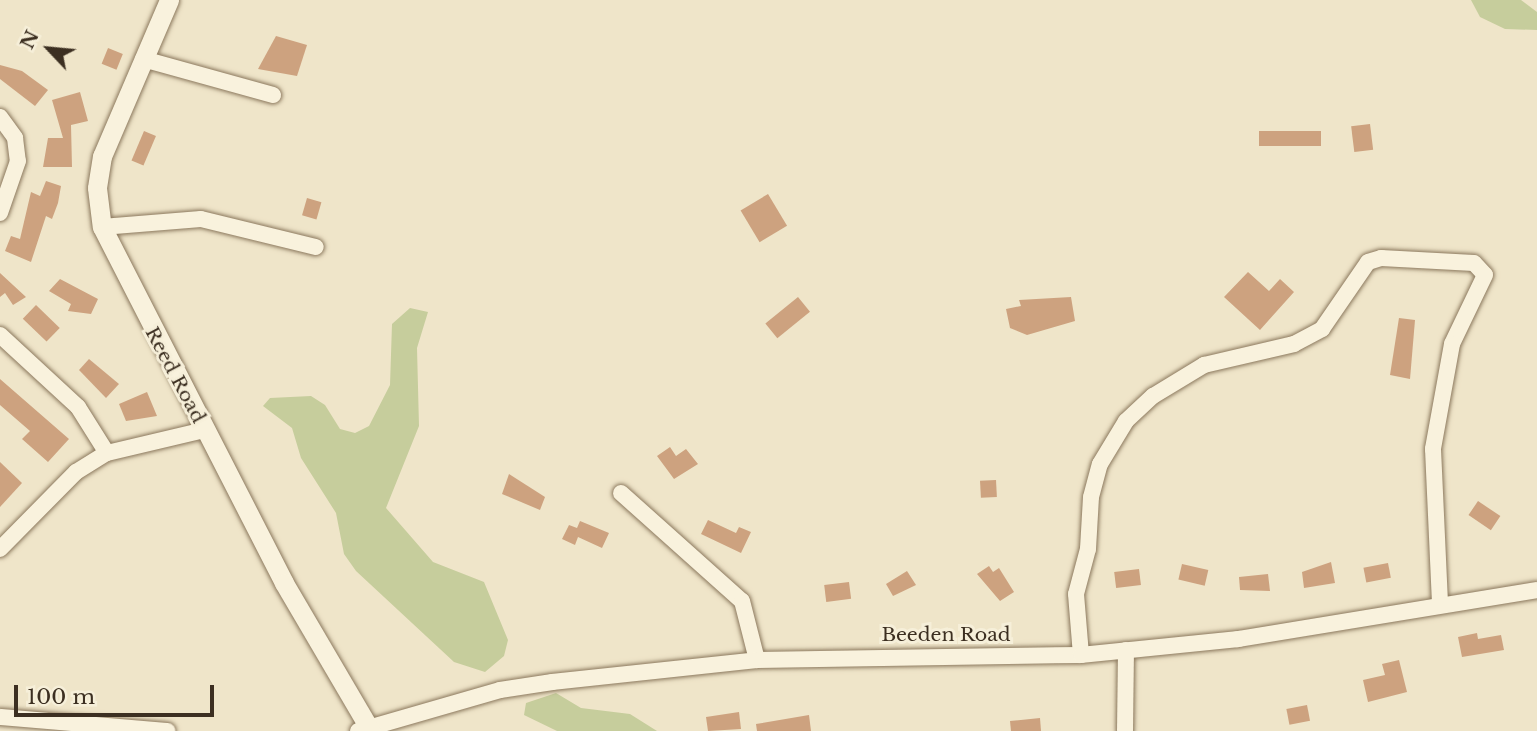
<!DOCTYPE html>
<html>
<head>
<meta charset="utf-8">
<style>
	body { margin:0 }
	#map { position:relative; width:1537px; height:731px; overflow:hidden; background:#efe5c9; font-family:"Libre Baskerville",serif }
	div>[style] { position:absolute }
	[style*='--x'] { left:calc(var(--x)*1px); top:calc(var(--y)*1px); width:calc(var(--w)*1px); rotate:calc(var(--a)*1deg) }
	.green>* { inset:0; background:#c6cd9c }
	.building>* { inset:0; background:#cda27f; transform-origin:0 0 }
	.roads { filter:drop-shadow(0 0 2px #8b785d) drop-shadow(0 0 2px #8b785d) }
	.minor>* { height:16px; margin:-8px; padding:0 8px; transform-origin:8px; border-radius:8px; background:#f9f2dd }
	.tertiary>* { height:19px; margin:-9.5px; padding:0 9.5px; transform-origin:9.5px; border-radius:9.5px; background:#f9f2dd }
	span { translate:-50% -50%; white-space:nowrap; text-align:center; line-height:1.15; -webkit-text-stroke:6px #f6efd9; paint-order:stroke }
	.street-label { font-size:19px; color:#3c2f21 }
	.north { position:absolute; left:14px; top:14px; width:70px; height:70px; -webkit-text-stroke:5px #f6efd9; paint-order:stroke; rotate:296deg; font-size:19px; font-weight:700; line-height:28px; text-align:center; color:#3c2f21 }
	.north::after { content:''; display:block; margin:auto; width:24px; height:32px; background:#3c2f21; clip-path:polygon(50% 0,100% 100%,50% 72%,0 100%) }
	.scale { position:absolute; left:14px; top:685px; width:200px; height:32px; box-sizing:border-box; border:4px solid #3c2f21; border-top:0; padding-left:9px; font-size:21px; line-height:24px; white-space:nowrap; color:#3c2f21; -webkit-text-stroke:5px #f6efd9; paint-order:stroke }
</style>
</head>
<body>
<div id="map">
	<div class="green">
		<div style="clip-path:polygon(1471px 0,1521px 0,1537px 12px,1537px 30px,1505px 29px,1480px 17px)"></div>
		<div style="clip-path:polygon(410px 308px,428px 312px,417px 348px,419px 426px,386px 508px,433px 562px,484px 582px,508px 640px,504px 656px,485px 672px,454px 662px,356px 571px,344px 554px,336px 513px,301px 458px,292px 428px,263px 406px,270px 398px,311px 396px,325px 405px,340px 429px,355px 433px,369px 426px,390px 385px,392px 324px)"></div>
		<div style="clip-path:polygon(556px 693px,581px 708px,630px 714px,657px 731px,557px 731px,524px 715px,526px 703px)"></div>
	</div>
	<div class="building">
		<div style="clip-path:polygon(276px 36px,307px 45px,297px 76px,258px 69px)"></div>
		<div style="left:108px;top:48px;width:16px;height:17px;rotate:22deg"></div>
		<div style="clip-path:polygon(0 65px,22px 71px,48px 90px,35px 106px,0 79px)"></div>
		<div style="clip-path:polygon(80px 92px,88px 121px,71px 125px,72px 167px,43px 167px,48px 138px,63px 138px,52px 100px)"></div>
		<div style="left:1370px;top:124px;width:26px;height:19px;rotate:83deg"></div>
		<div style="left:144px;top:131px;width:13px;height:32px;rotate:23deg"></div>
		<div style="left:1259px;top:131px;width:62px;height:15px"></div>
		<div style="clip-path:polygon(46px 181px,61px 186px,58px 203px,52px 219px,46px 216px,31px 262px,5px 251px,11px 236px,20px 239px,31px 192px,40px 196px)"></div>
		<div style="left:768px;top:194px;width:37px;height:32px;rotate:59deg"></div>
		<div style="left:307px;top:198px;width:15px;height:18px;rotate:16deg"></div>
		<div style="clip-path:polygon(1248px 272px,1269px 291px,1280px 279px,1294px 292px,1260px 330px,1224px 297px)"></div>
		<div style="clip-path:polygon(0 273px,26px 297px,13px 305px,5px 293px,0 297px)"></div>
		<div style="clip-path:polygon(60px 279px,98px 299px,91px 314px,68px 311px,71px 304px,49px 291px)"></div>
		<div style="left:798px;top:297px;width:19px;height:42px;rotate:51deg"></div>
		<div style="clip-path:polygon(1071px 297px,1075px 321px,1027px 335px,1010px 328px,1006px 309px,1021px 306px,1019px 300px)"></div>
		<div style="left:36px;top:305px;width:33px;height:19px;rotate:44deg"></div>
		<div style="clip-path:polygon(1399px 318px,1415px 320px,1410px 379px,1390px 375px)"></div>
		<div style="clip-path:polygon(89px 359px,119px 384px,106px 398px,79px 370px)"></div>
		<div style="clip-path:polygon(0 379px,69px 439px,48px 462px,22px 439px,30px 431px,0 405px)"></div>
		<div style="clip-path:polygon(147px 392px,157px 416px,126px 421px,119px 404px)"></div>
		<div style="clip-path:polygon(670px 447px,676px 456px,686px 449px,698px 464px,674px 479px,657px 456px)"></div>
		<div style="clip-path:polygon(0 462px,22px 483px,0 507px)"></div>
		<div style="clip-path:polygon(509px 474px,545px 497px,540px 510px,502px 494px)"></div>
		<div style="left:996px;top:480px;width:17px;height:16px;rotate:87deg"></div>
		<div style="left:1478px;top:501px;width:27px;height:17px;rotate:34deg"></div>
		<div style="clip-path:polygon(708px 520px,736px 533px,739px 527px,751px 532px,741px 553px,701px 534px)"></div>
		<div style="clip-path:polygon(580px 521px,609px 533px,602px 548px,578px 537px,575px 545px,562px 539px,569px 525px,577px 528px)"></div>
		<div style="clip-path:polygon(1331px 562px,1335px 583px,1304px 588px,1302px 572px)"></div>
		<div style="left:1388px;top:563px;width:15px;height:25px;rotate:79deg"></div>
		<div style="left:1182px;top:564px;width:27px;height:16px;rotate:13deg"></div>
		<div style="clip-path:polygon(989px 566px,993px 572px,999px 568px,1014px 592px,1000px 601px,977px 574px)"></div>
		<div style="left:1139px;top:569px;width:16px;height:25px;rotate:83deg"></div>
		<div style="clip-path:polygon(907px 571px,916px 585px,893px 596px,886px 584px)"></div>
		<div style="clip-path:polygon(1268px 574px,1270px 591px,1240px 590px,1239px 577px)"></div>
		<div style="left:849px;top:582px;width:17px;height:25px;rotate:83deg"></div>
		<div style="clip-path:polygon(1477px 633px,1478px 639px,1501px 635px,1504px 650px,1462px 657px,1458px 637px)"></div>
		<div style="clip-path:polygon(1399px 660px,1407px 692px,1368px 702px,1363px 680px,1385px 675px,1382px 664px)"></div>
		<div style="left:1307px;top:705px;width:16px;height:21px;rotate:79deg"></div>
		<div style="clip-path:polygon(739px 712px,741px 729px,708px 731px,706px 717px)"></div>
		<div style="clip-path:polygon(809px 715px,811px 731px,757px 731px,756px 724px)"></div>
		<div style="clip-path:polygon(1040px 718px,1041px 731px,1011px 731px,1010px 721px)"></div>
	</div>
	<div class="roads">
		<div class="minor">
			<div style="--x:143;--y:59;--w:135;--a:15.5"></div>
			<div style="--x:0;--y:117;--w:26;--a:54"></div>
			<div style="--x:15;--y:138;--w:23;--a:83"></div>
			<div style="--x:18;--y:161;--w:55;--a:109.1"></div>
			<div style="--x:102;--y:227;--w:99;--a:-4.6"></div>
			<div style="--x:201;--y:219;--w:118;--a:13.7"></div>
			<div style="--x:0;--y:335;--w:106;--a:42.7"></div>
			<div style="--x:78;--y:407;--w:54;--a:57.8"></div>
			<div style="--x:621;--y:493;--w:162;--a:41.8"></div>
			<div style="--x:742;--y:601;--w:61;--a:75.7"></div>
			<div style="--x:0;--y:549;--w:108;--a:-45.4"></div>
			<div style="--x:76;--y:472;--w:36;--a:-32"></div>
			<div style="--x:107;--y:453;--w:100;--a:-13.3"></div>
			<div style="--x:1081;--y:655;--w:61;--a:-94.7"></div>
			<div style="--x:1076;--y:594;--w:47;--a:-75.1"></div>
			<div style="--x:1088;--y:549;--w:52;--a:-86.7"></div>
			<div style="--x:1091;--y:497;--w:34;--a:-75"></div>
			<div style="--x:1100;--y:464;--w:50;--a:-58.8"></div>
			<div style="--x:1126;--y:421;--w:37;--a:-43"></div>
			<div style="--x:1153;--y:396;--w:60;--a:-31.3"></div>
			<div style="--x:1204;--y:365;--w:92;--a:-13.1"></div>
			<div style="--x:1294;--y:344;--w:32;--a:-28"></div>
			<div style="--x:1322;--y:329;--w:81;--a:-55.5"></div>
			<div style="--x:1368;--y:262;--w:14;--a:-17"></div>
			<div style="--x:1381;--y:258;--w:93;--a:3.1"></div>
			<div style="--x:1474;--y:263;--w:16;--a:47"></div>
			<div style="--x:1485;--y:275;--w:76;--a:115.6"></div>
			<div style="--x:1452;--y:344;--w:107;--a:100.3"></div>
			<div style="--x:1433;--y:449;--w:156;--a:87.4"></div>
			<div style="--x:0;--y:717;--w:168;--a:4.8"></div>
			<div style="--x:358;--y:731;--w:148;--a:-16.1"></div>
			<div style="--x:500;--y:690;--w:53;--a:-8.7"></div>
			<div style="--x:552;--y:682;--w:206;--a:-6.1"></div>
			<div style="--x:757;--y:660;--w:324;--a:-0.9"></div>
			<div style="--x:1081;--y:655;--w:158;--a:-5.8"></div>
			<div style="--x:1238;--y:639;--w:303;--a:-9.3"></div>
			<div style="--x:1125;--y:731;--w:81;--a:-89.3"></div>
		</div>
		<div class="tertiary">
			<div style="--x:169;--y:0;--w:170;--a:113.2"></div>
			<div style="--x:102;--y:156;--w:32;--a:99"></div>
			<div style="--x:97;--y:188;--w:39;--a:83"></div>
			<div style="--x:102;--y:227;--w:400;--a:62.9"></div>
			<div style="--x:284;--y:583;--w:172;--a:59.6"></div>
		</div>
	</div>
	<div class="street-label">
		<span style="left:175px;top:375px;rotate:62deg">Reed Road</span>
		<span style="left:946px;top:635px">Beeden Road</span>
	</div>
	<div class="north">N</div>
	<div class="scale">100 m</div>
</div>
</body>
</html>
